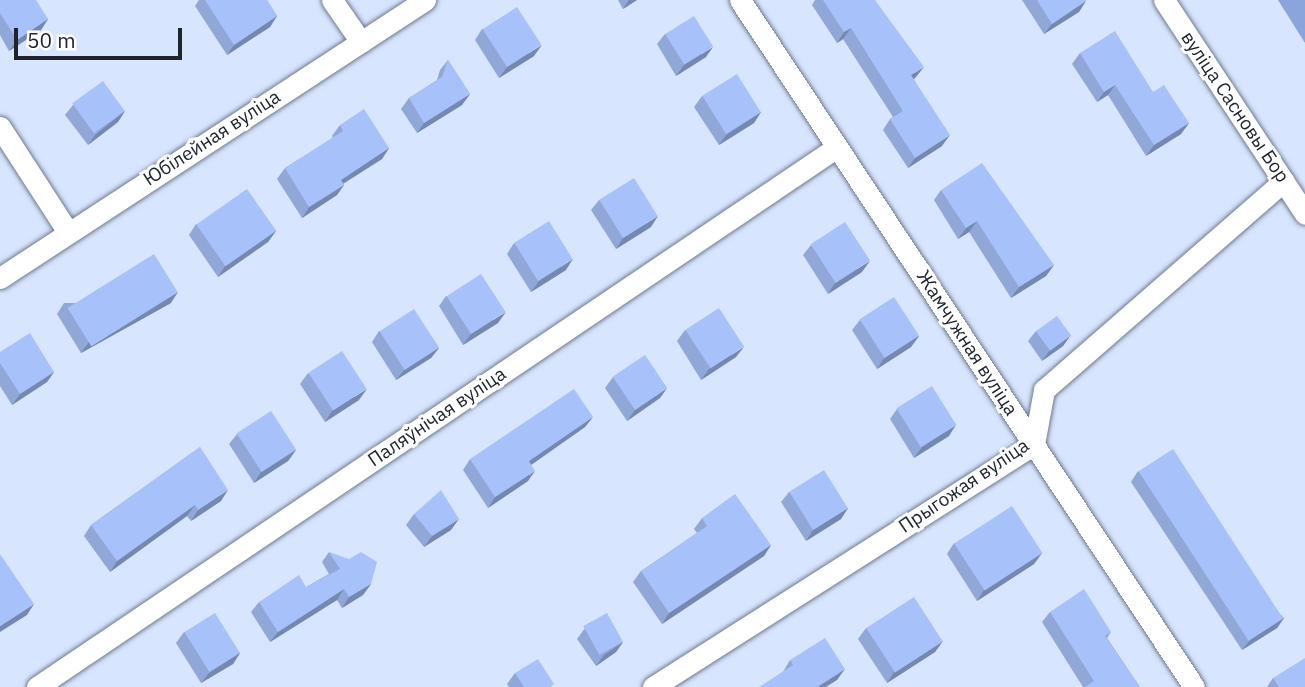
<!DOCTYPE html>
<html>
<head>
<meta charset="utf-8">
<style>
	body { margin:0 }
	#map { position:relative; width:1305px; height:687px; overflow:hidden; background:#d8e5fe; font-family:"IBM Plex Sans",sans-serif }
	div>[style] { position:absolute }
	[style*='--x'] { left:calc(var(--x)*1px); top:calc(var(--y)*1px); width:calc(var(--w)*1px); rotate:calc(var(--a)*1deg) }
	.forest>* { inset:0; background:#8aa5db }
	.roads { filter:drop-shadow(0 0 2px #6e7990) drop-shadow(0 0 2px #6e7990) }
	.minor>* { height:21px; margin:-10.5px; padding:0 10.5px; transform-origin:10.5px; border-radius:10.5px; background:#fff }
	.wall>* { inset:0; background:#90a7d7 }
	.shaded-wall>* { inset:0; background:#7588af }
	.building>* { inset:0; background:#a7c2fa; transform-origin:0 0 }
	span { translate:-50% -50%; white-space:nowrap; text-align:center; line-height:1.15; -webkit-text-stroke:6px #fff; paint-order:stroke }
	.street-label { font-size:19px; color:#1e232c }
	.scale { position:absolute; left:14px; top:28px; width:168px; height:32px; box-sizing:border-box; border:4px solid #1e232c; border-top:0; padding-left:9px; font-size:21px; line-height:24px; white-space:nowrap; color:#1e232c; -webkit-text-stroke:5px #fff; paint-order:stroke }
</style>
</head>
<body>
<div id="map">
	<div class="forest">
		<div style="clip-path:polygon(1278px 0,1305px 0,1305px 43px)"></div>
	</div>
	<div class="roads">
		<div class="minor">
			<div style="--x:332;--y:0;--w:51;--a:55.4"></div>
			<div style="--x:740;--y:0;--w:823;--a:56.54"></div>
			<div style="--x:1164;--y:0;--w:256;--a:56.6"></div>
			<div style="--x:0;--y:127;--w:125;--a:57.1"></div>
			<div style="--x:0;--y:278;--w:508;--a:-33.19"></div>
			<div style="--x:37;--y:687;--w:965;--a:-34.02"></div>
			<div style="--x:653;--y:687;--w:452;--a:-32.5"></div>
			<div style="--x:1034;--y:444;--w:55;--a:-79.5"></div>
			<div style="--x:1044;--y:390;--w:318;--a:-41.1"></div>
		</div>
	</div>
	<div class="wall">
		<div style="clip-path:polygon(0 0,48px 19px,41px 30px,9px 51px,0 35px)"></div>
		<div style="clip-path:polygon(199px 0,267px 0,277px 16px,270px 27px,227px 55px,195px 6px)"></div>
		<div style="clip-path:polygon(618px 0,637px 0,623px 9px)"></div>
		<div style="clip-path:polygon(815px 0,875px 0,916px 77px,914px 79px,942px 146px,908px 168px,883px 130px,890px 119px,893px 117px,843px 39px,837px 43px,812px 5px)"></div>
		<div style="clip-path:polygon(1022px 0,1086px 0,1079px 12px,1044px 34px)"></div>
		<div style="clip-path:polygon(482px 29px,534px 56px,499px 78px,475px 40px)"></div>
		<div style="clip-path:polygon(665px 34px,706px 57px,676px 76px,657px 44px)"></div>
		<div style="clip-path:polygon(1080px 53px,1153px 92px,1189px 123px,1181px 134px,1146px 156px,1108px 95px,1097px 102px,1072px 64px)"></div>
		<div style="clip-path:polygon(448px 60px,470px 94px,462px 105px,417px 133px,401px 109px,409px 98px,437px 80px,440px 70px)"></div>
		<div style="clip-path:polygon(702px 96px,761px 112px,754px 123px,719px 145px,694px 107px)"></div>
		<div style="clip-path:polygon(73px 105px,125px 111px,118px 122px,88px 145px,65px 115px)"></div>
		<div style="clip-path:polygon(340px 125px,389px 148px,382px 159px,343px 184px,344px 185px,337px 195px,302px 218px,277px 179px,285px 168px,333px 138px,332px 136px)"></div>
		<div style="clip-path:polygon(941px 190px,1054px 265px,1046px 276px,1011px 298px,969px 232px,958px 239px,934px 200px)"></div>
		<div style="clip-path:polygon(599px 200px,651px 227px,616px 249px,591px 210px)"></div>
		<div style="clip-path:polygon(196px 224px,276px 231px,268px 242px,218px 277px,189px 235px)"></div>
		<div style="clip-path:polygon(514px 243px,566px 270px,531px 292px,507px 254px)"></div>
		<div style="clip-path:polygon(811px 245px,862px 272px,828px 294px,803px 255px)"></div>
		<div style="clip-path:polygon(446px 296px,498px 323px,463px 345px,439px 306px)"></div>
		<div style="clip-path:polygon(64px 303px,171px 303px,81px 353px,57px 314px)"></div>
		<div style="clip-path:polygon(860px 320px,919px 336px,911px 347px,877px 369px,852px 330px)"></div>
		<div style="clip-path:polygon(685px 330px,736px 357px,701px 380px,677px 341px)"></div>
		<div style="clip-path:polygon(379px 331px,439px 348px,431px 358px,396px 380px,372px 342px)"></div>
		<div style="clip-path:polygon(1036px 331px,1071px 335px,1063px 346px,1042px 361px,1028px 341px)"></div>
		<div style="clip-path:polygon(0 352px,54px 372px,47px 382px,12px 405px,0 386px)"></div>
		<div style="clip-path:polygon(308px 373px,359px 400px,325px 422px,300px 384px)"></div>
		<div style="clip-path:polygon(613px 377px,667px 388px,660px 398px,627px 421px,605px 388px)"></div>
		<div style="clip-path:polygon(897px 409px,949px 436px,914px 458px,890px 419px)"></div>
		<div style="clip-path:polygon(593px 417px,585px 427px,531px 465px,528px 481px,488px 508px,463px 470px,470px 459px)"></div>
		<div style="clip-path:polygon(237px 434px,296px 450px,288px 461px,254px 483px,229px 444px)"></div>
		<div style="clip-path:polygon(200px 447px,221px 501px,191px 521px,187px 516px,110px 572px,84px 536px,91px 525px)"></div>
		<div style="clip-path:polygon(1138px 471px,1284px 618px,1277px 628px,1242px 650px,1131px 482px)"></div>
		<div style="clip-path:polygon(789px 492px,848px 508px,841px 519px,806px 541px,781px 502px)"></div>
		<div style="clip-path:polygon(414px 514px,451px 530px,424px 547px,406px 525px)"></div>
		<div style="clip-path:polygon(702px 518px,771px 545px,764px 556px,662px 624px,633px 582px,641px 571px,697px 533px,694px 529px)"></div>
		<div style="clip-path:polygon(954px 543px,1042px 553px,1034px 564px,977px 601px,947px 554px)"></div>
		<div style="clip-path:polygon(329px 552px,371px 584px,363px 595px,342px 608px,337px 600px,270px 642px,251px 612px,259px 602px,306px 587px,329px 574px,322px 562px)"></div>
		<div style="clip-path:polygon(1050px 612px,1111px 632px,1107px 638px,1140px 687px,1083px 687px,1042px 622px)"></div>
		<div style="clip-path:polygon(585px 628px,623px 642px,616px 652px,596px 666px,577px 639px)"></div>
		<div style="clip-path:polygon(866px 628px,943px 641px,935px 652px,887px 683px,858px 639px)"></div>
		<div style="clip-path:polygon(184px 632px,240px 653px,233px 664px,201px 683px,176px 643px)"></div>
		<div style="clip-path:polygon(790px 660px,837px 680px,783px 672px)"></div>
		<div style="clip-path:polygon(515px 673px,552px 687px,509px 687px,507px 684px)"></div>
		<div style="clip-path:polygon(1273px 678px,1305px 687px,1267px 687px)"></div>
	</div>
	<div class="shaded-wall">
		<div style="clip-path:polygon(629px 0,637px 0,623px 9px)"></div>
		<div style="clip-path:polygon(1086px 1px,1079px 12px,1044px 34px,1052px 24px)"></div>
		<div style="clip-path:polygon(277px 16px,270px 27px,227px 55px,234px 45px)"></div>
		<div style="clip-path:polygon(48px 19px,41px 30px,9px 51px,17px 40px)"></div>
		<div style="clip-path:polygon(851px 28px,843px 39px,837px 43px,844px 32px)"></div>
		<div style="clip-path:polygon(542px 45px,534px 56px,499px 78px,507px 67px)"></div>
		<div style="clip-path:polygon(713px 47px,706px 57px,676px 76px,684px 65px)"></div>
		<div style="clip-path:polygon(924px 67px,916px 77px,904px 86px,911px 75px)"></div>
		<div style="clip-path:polygon(1115px 85px,1108px 95px,1097px 102px,1104px 92px)"></div>
		<div style="clip-path:polygon(470px 94px,462px 105px,417px 133px,424px 123px)"></div>
		<div style="clip-path:polygon(125px 111px,118px 122px,88px 145px,95px 135px)"></div>
		<div style="clip-path:polygon(761px 112px,754px 123px,719px 145px,726px 135px)"></div>
		<div style="clip-path:polygon(1189px 123px,1181px 134px,1146px 156px,1154px 145px)"></div>
		<div style="clip-path:polygon(950px 135px,942px 146px,908px 168px,915px 158px)"></div>
		<div style="clip-path:polygon(389px 148px,382px 159px,333px 190px,341px 180px)"></div>
		<div style="clip-path:polygon(344px 185px,337px 195px,302px 218px,309px 207px)"></div>
		<div style="clip-path:polygon(658px 216px,651px 227px,616px 249px,623px 238px)"></div>
		<div style="clip-path:polygon(977px 221px,969px 232px,958px 239px,966px 228px)"></div>
		<div style="clip-path:polygon(276px 231px,268px 242px,218px 277px,225px 266px)"></div>
		<div style="clip-path:polygon(573px 259px,566px 270px,531px 292px,539px 281px)"></div>
		<div style="clip-path:polygon(870px 261px,862px 272px,828px 294px,835px 283px)"></div>
		<div style="clip-path:polygon(1054px 265px,1046px 276px,1011px 298px,1019px 287px)"></div>
		<div style="clip-path:polygon(178px 292px,171px 303px,81px 353px,89px 342px)"></div>
		<div style="clip-path:polygon(506px 312px,498px 323px,463px 345px,471px 334px)"></div>
		<div style="clip-path:polygon(1071px 335px,1063px 346px,1042px 361px,1050px 350px)"></div>
		<div style="clip-path:polygon(919px 336px,911px 347px,877px 369px,884px 358px)"></div>
		<div style="clip-path:polygon(744px 347px,736px 357px,701px 380px,709px 369px)"></div>
		<div style="clip-path:polygon(439px 348px,431px 358px,396px 380px,404px 370px)"></div>
		<div style="clip-path:polygon(54px 372px,47px 382px,12px 405px,20px 394px)"></div>
		<div style="clip-path:polygon(667px 388px,660px 398px,627px 421px,635px 410px)"></div>
		<div style="clip-path:polygon(367px 389px,359px 400px,325px 422px,332px 411px)"></div>
		<div style="clip-path:polygon(593px 417px,585px 427px,521px 472px,529px 461px)"></div>
		<div style="clip-path:polygon(956px 425px,949px 436px,914px 458px,922px 447px)"></div>
		<div style="clip-path:polygon(296px 450px,288px 461px,254px 483px,261px 472px)"></div>
		<div style="clip-path:polygon(535px 471px,528px 481px,488px 508px,495px 497px)"></div>
		<div style="clip-path:polygon(228px 490px,221px 501px,191px 521px,198px 510px)"></div>
		<div style="clip-path:polygon(195px 505px,187px 516px,110px 572px,117px 561px)"></div>
		<div style="clip-path:polygon(848px 508px,841px 519px,806px 541px,813px 530px)"></div>
		<div style="clip-path:polygon(459px 519px,451px 530px,424px 547px,432px 536px)"></div>
		<div style="clip-path:polygon(771px 545px,764px 556px,662px 624px,669px 613px)"></div>
		<div style="clip-path:polygon(1042px 553px,1034px 564px,977px 601px,984px 590px)"></div>
		<div style="clip-path:polygon(371px 584px,363px 595px,342px 608px,349px 597px)"></div>
		<div style="clip-path:polygon(344px 589px,337px 600px,270px 642px,278px 632px)"></div>
		<div style="clip-path:polygon(34px 604px,27px 615px,0 632px,0 626px)"></div>
		<div style="clip-path:polygon(1284px 618px,1277px 628px,1242px 650px,1250px 640px)"></div>
		<div style="clip-path:polygon(943px 641px,935px 652px,887px 683px,894px 672px)"></div>
		<div style="clip-path:polygon(623px 642px,616px 652px,596px 666px,604px 655px)"></div>
		<div style="clip-path:polygon(240px 653px,233px 664px,201px 683px,209px 673px)"></div>
		<div style="clip-path:polygon(845px 669px,837px 680px,826px 687px,817px 687px)"></div>
	</div>
	<div class="building">
		<div style="clip-path:polygon(0 0,36px 0,48px 19px,17px 40px,0 13px)"></div>
		<div style="clip-path:polygon(205px 0,267px 0,277px 16px,234px 45px)"></div>
		<div style="clip-path:polygon(823px 0,875px 0,924px 67px,911px 75px,950px 135px,915px 158px,890px 119px,903px 111px,851px 28px,844px 32px)"></div>
		<div style="clip-path:polygon(1037px 0,1086px 0,1086px 1px,1052px 24px)"></div>
		<div style="left:517px;top:7px;width:45px;height:41px;rotate:57deg"></div>
		<div style="left:694px;top:16px;width:36px;height:34px;rotate:58deg"></div>
		<div style="clip-path:polygon(1115px 31px,1153px 92px,1164px 85px,1189px 123px,1154px 145px,1115px 85px,1104px 92px,1080px 53px)"></div>
		<div style="clip-path:polygon(448px 60px,470px 94px,424px 123px,409px 98px,442px 77px)"></div>
		<div style="left:737px;top:74px;width:45px;height:41px;rotate:58deg"></div>
		<div style="left:103px;top:81px;width:37px;height:38px;rotate:54deg"></div>
		<div style="clip-path:polygon(364px 109px,389px 148px,341px 180px,344px 185px,309px 207px,285px 168px,343px 131px,340px 125px)"></div>
		<div style="clip-path:polygon(982px 163px,1054px 265px,1019px 287px,977px 221px,966px 228px,941px 190px)"></div>
		<div style="left:634px;top:178px;width:45px;height:41px;rotate:58deg"></div>
		<div style="left:247px;top:189px;width:51px;height:62px;rotate:55deg"></div>
		<div style="left:549px;top:221px;width:45px;height:41px;rotate:58deg"></div>
		<div style="left:845px;top:222px;width:46px;height:41px;rotate:57deg"></div>
		<div style="left:154px;top:254px;width:45px;height:102px;rotate:58deg"></div>
		<div style="left:481px;top:274px;width:45px;height:41px;rotate:57deg"></div>
		<div style="left:894px;top:297px;width:46px;height:41px;rotate:57deg"></div>
		<div style="left:719px;top:308px;width:46px;height:40px;rotate:57deg"></div>
		<div style="left:414px;top:309px;width:46px;height:41px;rotate:57deg"></div>
		<div style="left:1057px;top:316px;width:24px;height:26px;rotate:54deg"></div>
		<div style="clip-path:polygon(30px 333px,54px 372px,20px 394px,0 363px,0 352px)"></div>
		<div style="left:342px;top:351px;width:45px;height:40px;rotate:57deg"></div>
		<div style="left:645px;top:355px;width:40px;height:39px;rotate:56deg"></div>
		<div style="left:932px;top:386px;width:46px;height:42px;rotate:58deg"></div>
		<div style="clip-path:polygon(574px 389px,593px 417px,529px 461px,535px 471px,495px 497px,470px 459px)"></div>
		<div style="left:271px;top:411px;width:46px;height:41px;rotate:57deg"></div>
		<div style="clip-path:polygon(200px 447px,228px 490px,198px 510px,195px 505px,117px 561px,91px 525px)"></div>
		<div style="left:1173px;top:449px;width:202px;height:41px;rotate:57deg"></div>
		<div style="left:824px;top:470px;width:45px;height:41px;rotate:58deg"></div>
		<div style="clip-path:polygon(441px 490px,459px 519px,432px 536px,414px 514px)"></div>
		<div style="clip-path:polygon(735px 494px,771px 545px,669px 613px,641px 571px,707px 526px,702px 518px)"></div>
		<div style="left:1012px;top:506px;width:56px;height:69px;rotate:57deg"></div>
		<div style="clip-path:polygon(329px 552px,349px 559px,361px 552px,377px 562px,371px 584px,349px 597px,344px 589px,278px 632px,259px 602px,299px 575px,306px 587px,340px 569px)"></div>
		<div style="clip-path:polygon(0 554px,34px 604px,0 626px)"></div>
		<div style="clip-path:polygon(1084px 589px,1111px 632px,1105px 636px,1140px 687px,1085px 687px,1094px 681px,1050px 612px)"></div>
		<div style="left:914px;top:597px;width:53px;height:57px;rotate:57deg"></div>
		<div style="left:215px;top:613px;width:47px;height:36px;rotate:58deg"></div>
		<div style="left:607px;top:613px;width:33px;height:27px;rotate:61deg"></div>
		<div style="clip-path:polygon(825px 638px,845px 669px,817px 687px,759px 687px,793px 665px,790px 660px)"></div>
		<div style="clip-path:polygon(1305px 658px,1305px 687px,1279px 687px,1273px 678px)"></div>
		<div style="clip-path:polygon(538px 659px,554px 684px,550px 687px,524px 687px,515px 673px)"></div>
	</div>
	<div class="street-label">
		<span style="left:1235px;top:107px;rotate:56deg">вуліца Сасновы Бор</span>
		<span style="left:212px;top:138px;rotate:-33deg">Юбілейная вуліца</span>
		<span style="left:967px;top:343px;rotate:57deg">Жамчужная вуліца</span>
		<span style="left:437px;top:417px;rotate:-34deg">Паляўнічая вуліца</span>
		<span style="left:964px;top:486px;rotate:-34deg">Прыгожая вуліца</span>
	</div>
	<div class="scale">50 m</div>
</div>
</body>
</html>
